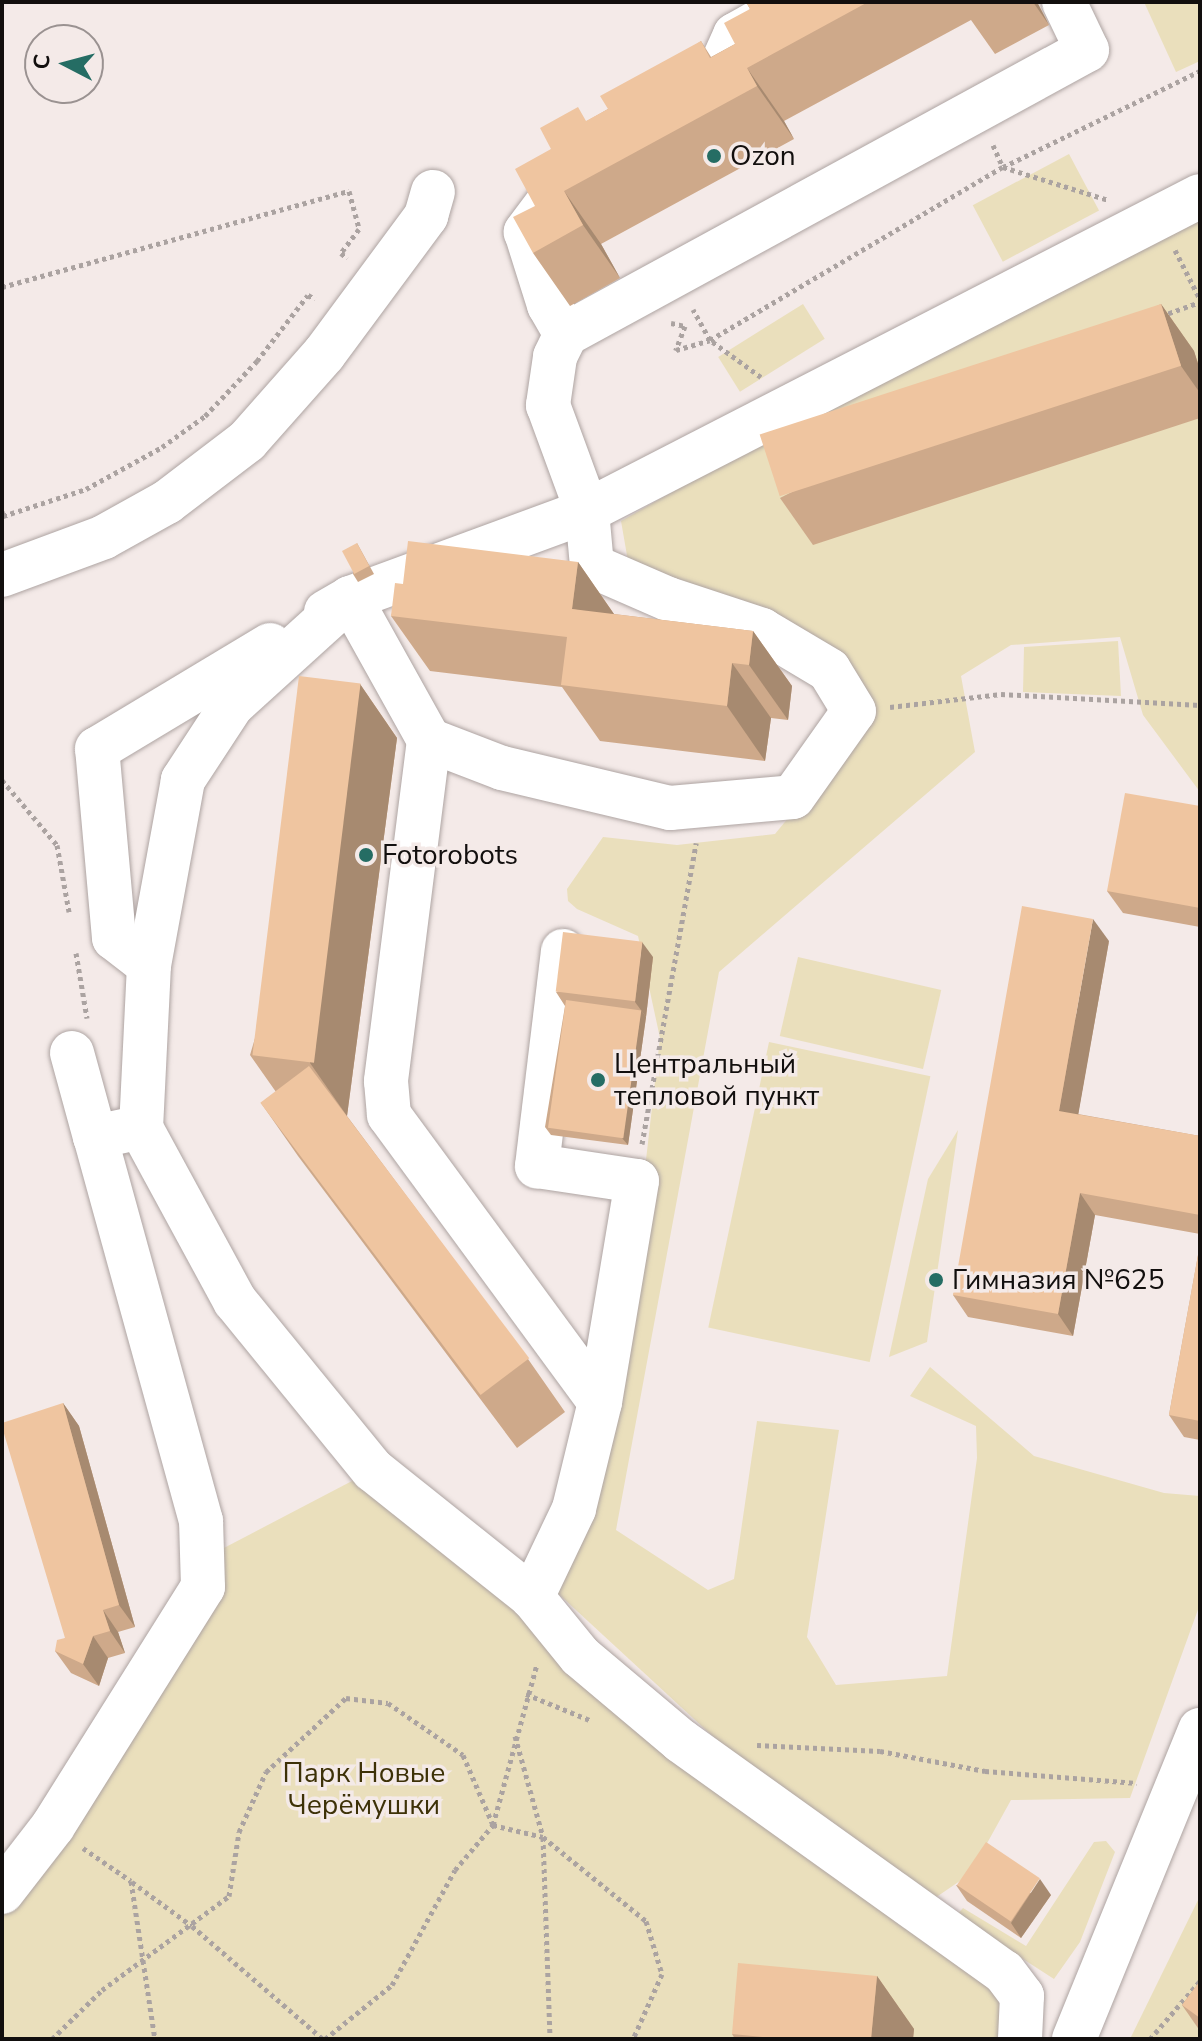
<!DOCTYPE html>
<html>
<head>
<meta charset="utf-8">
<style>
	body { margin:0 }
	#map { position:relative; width:1202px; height:2041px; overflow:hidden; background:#f4eae8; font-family:"Nunito Sans",sans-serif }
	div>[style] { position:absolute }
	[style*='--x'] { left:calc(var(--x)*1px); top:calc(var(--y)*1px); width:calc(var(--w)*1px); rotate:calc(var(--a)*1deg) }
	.green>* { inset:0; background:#eadfbc; transform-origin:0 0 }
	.path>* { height:5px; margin-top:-2.5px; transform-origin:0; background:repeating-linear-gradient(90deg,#aba3a1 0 4px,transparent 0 8px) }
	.roads { filter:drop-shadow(0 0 2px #aea4a2) drop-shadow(0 0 2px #aea4a2) }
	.minor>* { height:44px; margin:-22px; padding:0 22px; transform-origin:22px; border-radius:22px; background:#fff }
	.wall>* { inset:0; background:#cea98a }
	.shaded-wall>* { inset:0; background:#a78a70 }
	.building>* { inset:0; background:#efc5a0; transform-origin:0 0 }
	.dots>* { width:22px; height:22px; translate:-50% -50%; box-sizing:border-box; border:4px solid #f4eae8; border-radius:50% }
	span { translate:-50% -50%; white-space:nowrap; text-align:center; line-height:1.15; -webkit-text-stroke:7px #f4eae8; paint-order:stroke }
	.poi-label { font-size:28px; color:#120f0e }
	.left { translate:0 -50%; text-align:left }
	.park-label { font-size:28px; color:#3d3107 }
	.frame { position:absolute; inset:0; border:4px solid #120f0e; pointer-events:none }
	.north { position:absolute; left:24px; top:24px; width:80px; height:80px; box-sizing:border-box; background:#f4eae8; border:2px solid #9a9291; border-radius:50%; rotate:276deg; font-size:22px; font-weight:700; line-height:32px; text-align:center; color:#120f0e }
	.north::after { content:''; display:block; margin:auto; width:28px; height:36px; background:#256d64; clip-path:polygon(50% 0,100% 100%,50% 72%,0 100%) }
</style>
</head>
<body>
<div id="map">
	<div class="green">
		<div style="clip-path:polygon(1144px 2px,1200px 2px,1200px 61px,1176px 72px)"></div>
		<div style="left:1069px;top:154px;width:64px;height:109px;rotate:62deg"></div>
		<div style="clip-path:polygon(1200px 193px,1200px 792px,1143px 715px,1120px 637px,1011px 645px,961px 676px,975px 752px,719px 972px,616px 1530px,708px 1590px,734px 1579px,757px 1421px,839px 1430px,807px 1637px,836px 1685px,947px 1676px,977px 1458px,976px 1426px,910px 1396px,930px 1367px,1034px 1456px,1164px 1493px,1200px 1496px,1200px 1604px,1130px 1798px,1011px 1800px,970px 1874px,935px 1898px,746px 1767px,551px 1587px,633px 1273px,660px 1038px,638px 936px,577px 909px,568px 901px,567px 889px,603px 837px,677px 845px,775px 834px,866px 723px,831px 650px,629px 567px,621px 521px)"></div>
		<div style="left:803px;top:304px;width:41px;height:100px;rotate:58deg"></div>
		<div style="clip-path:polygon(1118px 641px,1121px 696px,1023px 692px,1024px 647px)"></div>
		<div style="left:798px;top:957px;width:147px;height:81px;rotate:13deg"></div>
		<div style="left:769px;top:1042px;width:165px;height:292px;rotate:12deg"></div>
		<div style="clip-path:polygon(958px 1130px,927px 1342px,889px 1357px,928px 1179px)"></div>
		<div style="clip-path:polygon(373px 1470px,1004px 1972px,1020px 2039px,2px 2039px,2px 1881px,199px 1561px)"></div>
		<div style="clip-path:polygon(1106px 1841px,1115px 1852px,1080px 1942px,1054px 1979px,956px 1916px,963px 1908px,1026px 1946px,1094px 1842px)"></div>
		<div style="clip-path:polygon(1200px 1896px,1200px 2039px,1130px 2039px)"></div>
	</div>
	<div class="path">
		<div style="--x:993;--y:145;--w:24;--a:66"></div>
		<div style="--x:1003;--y:167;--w:110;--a:17.4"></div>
		<div style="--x:1175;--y:250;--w:55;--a:63"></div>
		<div style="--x:2;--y:287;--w:360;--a:-15.5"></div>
		<div style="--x:349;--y:191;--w:39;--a:75"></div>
		<div style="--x:359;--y:229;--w:30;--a:127"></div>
		<div style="--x:341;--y:253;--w:8;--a:40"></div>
		<div style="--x:1161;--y:316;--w:41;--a:-19.7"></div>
		<div style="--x:671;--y:323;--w:14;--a:12"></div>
		<div style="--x:685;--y:326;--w:26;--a:111"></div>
		<div style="--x:676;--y:350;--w:35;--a:-16"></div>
		<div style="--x:710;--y:340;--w:35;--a:-119"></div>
		<div style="--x:761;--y:377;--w:63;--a:-144"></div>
		<div style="--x:710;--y:340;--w:340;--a:-30.6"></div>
		<div style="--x:1003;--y:167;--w:219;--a:-26"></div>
		<div style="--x:2;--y:511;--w:5;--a:79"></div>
		<div style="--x:3;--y:516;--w:87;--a:-18"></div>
		<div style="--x:86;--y:489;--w:87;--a:-28.9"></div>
		<div style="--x:162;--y:447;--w:53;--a:-35.8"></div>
		<div style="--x:205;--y:416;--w:76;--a:-46.6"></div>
		<div style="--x:257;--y:361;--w:83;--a:-52.3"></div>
		<div style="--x:308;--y:295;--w:8;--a:30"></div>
		<div style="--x:890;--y:707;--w:112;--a:-6.7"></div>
		<div style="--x:1001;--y:694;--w:199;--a:3.2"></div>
		<div style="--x:2;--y:780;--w:85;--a:49.8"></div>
		<div style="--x:57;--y:845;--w:68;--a:79.8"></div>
		<div style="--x:76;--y:953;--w:66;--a:80.4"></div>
		<div style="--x:642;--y:1144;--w:306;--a:-79.8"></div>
		<div style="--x:526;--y:1694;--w:71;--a:22.2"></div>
		<div style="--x:515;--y:1736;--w:105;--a:74.5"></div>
		<div style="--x:543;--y:1837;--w:202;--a:88"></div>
		<div style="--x:757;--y:1745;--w:123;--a:2.8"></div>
		<div style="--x:880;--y:1751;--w:107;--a:10.8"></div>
		<div style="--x:985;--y:1771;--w:152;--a:4.5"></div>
		<div style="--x:83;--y:1848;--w:58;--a:34.5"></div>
		<div style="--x:131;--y:1881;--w:160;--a:81.4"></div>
		<div style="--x:132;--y:1882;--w:74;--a:36.3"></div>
		<div style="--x:192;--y:1926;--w:173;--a:40.8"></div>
		<div style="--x:52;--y:2039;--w:70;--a:-44.4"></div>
		<div style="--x:102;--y:1990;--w:158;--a:-36.5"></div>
		<div style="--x:229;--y:1896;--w:65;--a:-81.1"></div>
		<div style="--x:239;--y:1832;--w:66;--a:-65.8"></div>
		<div style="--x:266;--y:1772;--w:109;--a:-42.8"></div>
		<div style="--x:346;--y:1698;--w:42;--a:6.8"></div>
		<div style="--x:388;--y:1703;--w:91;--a:34.7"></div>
		<div style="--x:463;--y:1755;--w:76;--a:66.8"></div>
		<div style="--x:493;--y:1825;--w:51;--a:13.5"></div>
		<div style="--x:543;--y:1837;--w:133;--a:39.2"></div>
		<div style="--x:646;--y:1921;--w:55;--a:73.2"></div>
		<div style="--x:662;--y:1974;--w:71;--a:114"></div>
		<div style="--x:325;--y:2039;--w:86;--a:-38.9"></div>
		<div style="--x:392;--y:1985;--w:131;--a:-61.3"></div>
		<div style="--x:455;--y:1870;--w:59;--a:-49.8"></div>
		<div style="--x:493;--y:1825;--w:167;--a:-74.7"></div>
		<div style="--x:1150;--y:2039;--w:77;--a:-49.2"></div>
	</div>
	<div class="roads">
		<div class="minor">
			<div style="--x:1064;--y:2;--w:53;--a:64.4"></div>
			<div style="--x:1087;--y:50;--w:593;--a:151.4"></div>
			<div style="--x:566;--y:334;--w:25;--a:116"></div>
			<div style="--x:555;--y:357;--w:49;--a:98.3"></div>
			<div style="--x:548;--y:405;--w:113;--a:69.8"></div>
			<div style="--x:587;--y:511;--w:689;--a:-27.2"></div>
			<div style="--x:695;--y:93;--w:20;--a:-27"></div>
			<div style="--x:713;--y:84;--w:54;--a:-65.8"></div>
			<div style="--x:735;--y:35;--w:68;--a:-29.2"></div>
			<div style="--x:549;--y:201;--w:39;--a:127"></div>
			<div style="--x:526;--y:232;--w:77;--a:72.5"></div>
			<div style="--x:549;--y:305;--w:34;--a:60"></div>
			<div style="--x:2;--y:575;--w:109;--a:-20.4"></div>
			<div style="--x:104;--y:537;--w:72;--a:-29.1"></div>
			<div style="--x:167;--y:502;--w:101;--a:-37.3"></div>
			<div style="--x:247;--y:441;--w:116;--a:-48.5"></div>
			<div style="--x:324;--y:354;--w:172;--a:-53.5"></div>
			<div style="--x:426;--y:216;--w:25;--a:-74"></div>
			<div style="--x:326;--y:612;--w:28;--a:-30"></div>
			<div style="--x:350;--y:598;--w:162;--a:60.9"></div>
			<div style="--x:429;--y:740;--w:344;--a:97.2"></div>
			<div style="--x:386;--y:1081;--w:34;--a:85"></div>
			<div style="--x:389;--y:1115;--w:356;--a:53.7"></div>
			<div style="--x:600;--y:1402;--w:110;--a:103.7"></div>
			<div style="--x:574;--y:1509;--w:98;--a:115.5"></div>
			<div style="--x:429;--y:740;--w:78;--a:21"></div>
			<div style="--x:502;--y:768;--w:173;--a:13.4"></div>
			<div style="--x:670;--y:808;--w:123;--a:-5.1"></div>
			<div style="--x:793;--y:797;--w:105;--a:-54.7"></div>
			<div style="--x:854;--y:711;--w:48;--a:-121.4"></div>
			<div style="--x:829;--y:670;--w:78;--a:-149.2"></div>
			<div style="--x:762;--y:630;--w:99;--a:-161.7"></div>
			<div style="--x:668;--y:599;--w:83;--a:-156.5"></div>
			<div style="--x:592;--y:566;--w:55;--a:-95.2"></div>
			<div style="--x:587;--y:511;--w:252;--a:159.8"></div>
			<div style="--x:350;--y:598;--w:159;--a:137.8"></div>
			<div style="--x:232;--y:705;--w:90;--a:123.2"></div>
			<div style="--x:183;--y:780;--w:188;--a:100.4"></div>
			<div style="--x:149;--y:965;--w:163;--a:92.8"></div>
			<div style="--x:141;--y:1128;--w:197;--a:61.5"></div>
			<div style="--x:235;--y:1301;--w:218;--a:50.8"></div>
			<div style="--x:373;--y:1470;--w:203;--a:38.6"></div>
			<div style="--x:532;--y:1597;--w:76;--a:50.9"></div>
			<div style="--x:580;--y:1656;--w:132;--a:40.1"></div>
			<div style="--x:681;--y:1741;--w:397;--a:35.6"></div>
			<div style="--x:1004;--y:1972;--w:30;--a:53"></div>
			<div style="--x:1022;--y:1996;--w:43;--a:92.7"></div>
			<div style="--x:563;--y:951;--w:217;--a:96.9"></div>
			<div style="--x:537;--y:1166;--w:101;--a:8.5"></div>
			<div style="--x:637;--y:1181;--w:224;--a:99.5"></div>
			<div style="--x:149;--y:965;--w:44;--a:-142.4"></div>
			<div style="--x:114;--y:938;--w:190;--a:-95.1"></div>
			<div style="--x:97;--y:749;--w:202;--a:-31"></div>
			<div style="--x:72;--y:1053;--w:87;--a:74.7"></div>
			<div style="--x:95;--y:1137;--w:30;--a:-12"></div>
			<div style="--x:2;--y:1892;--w:83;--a:-52.3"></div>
			<div style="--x:53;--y:1826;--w:282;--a:-57.9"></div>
			<div style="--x:203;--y:1587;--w:66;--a:-91.7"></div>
			<div style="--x:201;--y:1521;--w:398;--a:-105.4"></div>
			<div style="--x:1074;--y:2039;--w:334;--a:-67.8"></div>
		</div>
	</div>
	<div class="wall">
		<div style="clip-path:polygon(746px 2px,1037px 2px,1049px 25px,995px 54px,971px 20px,784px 121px,794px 139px,601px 244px,620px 278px,570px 306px,533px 253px,535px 206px,551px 149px,587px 121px,608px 109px,701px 41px,711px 57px,735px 44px,750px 9px)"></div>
		<div style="clip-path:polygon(1161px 304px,1194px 351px,1200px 370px,1200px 418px,813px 545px,780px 498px)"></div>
		<div style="clip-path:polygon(357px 543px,374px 574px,358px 582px,353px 574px)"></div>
		<div style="clip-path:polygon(578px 562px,614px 614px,753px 631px,792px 686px,788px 720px,771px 718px,765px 761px,600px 741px,562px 687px,430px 671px,391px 616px,403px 584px)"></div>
		<div style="clip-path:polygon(360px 684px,397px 738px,347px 1116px,528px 1359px,565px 1412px,517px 1448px,298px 1156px,261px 1103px,276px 1092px,250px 1055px)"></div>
		<div style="clip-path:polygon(1200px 806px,1200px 927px,1123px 913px,1107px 891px)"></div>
		<div style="clip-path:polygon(1109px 941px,1078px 1114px,1200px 1136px,1200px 1234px,1095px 1215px,1073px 1336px,968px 1317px,953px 1295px)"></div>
		<div style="clip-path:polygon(653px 957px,646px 1017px,628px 1145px,551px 1135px,545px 1127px,565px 1006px,556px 992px)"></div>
		<div style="clip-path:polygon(1200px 1244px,1200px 1440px,1184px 1437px,1169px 1415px)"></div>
		<div style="clip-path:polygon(63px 1403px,79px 1426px,135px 1627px,118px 1632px,125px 1653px,108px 1658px,99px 1686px,71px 1673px,55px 1651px,65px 1638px)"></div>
		<div style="clip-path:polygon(956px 1885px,1051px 1895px,1021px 1938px,967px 1901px)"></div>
		<div style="clip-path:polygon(877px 1976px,914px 2029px,913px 2039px,735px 2039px,732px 2034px)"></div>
		<div style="clip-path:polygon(1200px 1981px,1200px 2031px,1182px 2005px)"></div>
	</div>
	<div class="shaded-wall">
		<div style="clip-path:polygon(1033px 2px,1037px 2px,1049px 25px)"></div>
		<div style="clip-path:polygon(747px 68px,784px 121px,794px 139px,757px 86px)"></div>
		<div style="clip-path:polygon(564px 191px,601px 244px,620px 278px,583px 225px)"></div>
		<div style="clip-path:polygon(1161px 304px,1194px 351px,1200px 370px,1200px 393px,1181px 366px)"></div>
		<div style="clip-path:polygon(578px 562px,616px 617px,572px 609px)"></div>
		<div style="clip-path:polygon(753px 631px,792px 686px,788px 720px,749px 665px)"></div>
		<div style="clip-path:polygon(732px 663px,771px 718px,765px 761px,727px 706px)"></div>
		<div style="clip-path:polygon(360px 684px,397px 738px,347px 1116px,310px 1063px)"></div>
		<div style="clip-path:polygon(1093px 919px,1109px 941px,1075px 1133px,1059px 1111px)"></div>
		<div style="clip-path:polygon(642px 942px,653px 957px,646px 1017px,635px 1002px)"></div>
		<div style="clip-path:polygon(641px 1010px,646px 1017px,628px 1145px,622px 1138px)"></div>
		<div style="clip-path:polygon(1080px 1193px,1095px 1215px,1073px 1336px,1058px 1314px)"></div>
		<div style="clip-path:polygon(63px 1403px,79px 1426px,135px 1627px,119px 1605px)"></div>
		<div style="clip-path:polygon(103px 1610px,118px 1632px,125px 1653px,110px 1631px)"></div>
		<div style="clip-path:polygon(93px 1636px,108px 1658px,99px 1686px,83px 1664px)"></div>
		<div style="clip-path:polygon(1040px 1879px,1051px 1895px,1021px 1938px,1011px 1923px)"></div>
		<div style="clip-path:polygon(877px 1976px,914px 2029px,913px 2039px,871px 2039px)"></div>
	</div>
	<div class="building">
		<div style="clip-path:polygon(746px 2px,868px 2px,747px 68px,757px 86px,564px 191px,583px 225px,533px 253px,513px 217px,535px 206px,515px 169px,551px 149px,540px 128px,578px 107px,586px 121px,608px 109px,600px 96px,701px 41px,710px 58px,735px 44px,724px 23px,750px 9px)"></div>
		<div style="left:1161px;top:304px;width:65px;height:422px;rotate:72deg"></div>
		<div style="clip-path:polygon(408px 541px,578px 562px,572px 609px,753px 631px,749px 665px,732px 663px,727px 706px,561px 685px,567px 637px,391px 616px,395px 583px,403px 584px)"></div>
		<div style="left:357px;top:543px;width:26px;height:17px;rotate:62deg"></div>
		<div style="left:299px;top:676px;width:62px;height:382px;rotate:7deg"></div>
		<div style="clip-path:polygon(1125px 793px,1200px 806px,1200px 908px,1107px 891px)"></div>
		<div style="clip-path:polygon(1022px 906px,1093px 919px,1059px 1111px,1200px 1136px,1200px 1215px,1080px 1193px,1058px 1314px,953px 1295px)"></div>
		<div style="left:563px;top:932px;width:80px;height:60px;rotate:7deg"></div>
		<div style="left:566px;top:1000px;width:76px;height:129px;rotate:8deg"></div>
		<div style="left:309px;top:1066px;width:366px;height:61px;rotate:53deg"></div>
		<div style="clip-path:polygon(1200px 1244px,1200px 1421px,1169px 1415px)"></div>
		<div style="clip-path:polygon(63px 1403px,119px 1605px,103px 1610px,110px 1631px,93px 1636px,83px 1664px,55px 1651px,57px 1640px,65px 1638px,2px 1427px,2px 1423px)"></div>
		<div style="left:986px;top:1842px;width:65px;height:52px;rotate:34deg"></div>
		<div style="clip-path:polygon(738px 1963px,877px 1976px,871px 2039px,783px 2039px,732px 2034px)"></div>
		<div style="clip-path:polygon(1200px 1981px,1200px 2018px,1182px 2005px)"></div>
	</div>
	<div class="dots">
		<div style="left:714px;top:156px;background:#256d64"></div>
		<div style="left:366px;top:855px;background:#256d64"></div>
		<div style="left:598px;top:1080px;background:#256d64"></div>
		<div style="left:936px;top:1280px;background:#256d64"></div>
	</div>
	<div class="poi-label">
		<span class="left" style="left:730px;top:156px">Ozon</span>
		<span class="left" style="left:382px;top:855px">Fotorobots</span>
		<span class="left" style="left:614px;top:1080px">Центральный<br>тепловой пункт</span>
		<span class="left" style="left:952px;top:1280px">Гимназия №625</span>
	</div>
	<div class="park-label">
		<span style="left:364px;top:1789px">Парк Новые<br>Черёмушки</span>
	</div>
	<div class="frame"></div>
	<div class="north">С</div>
</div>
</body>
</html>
